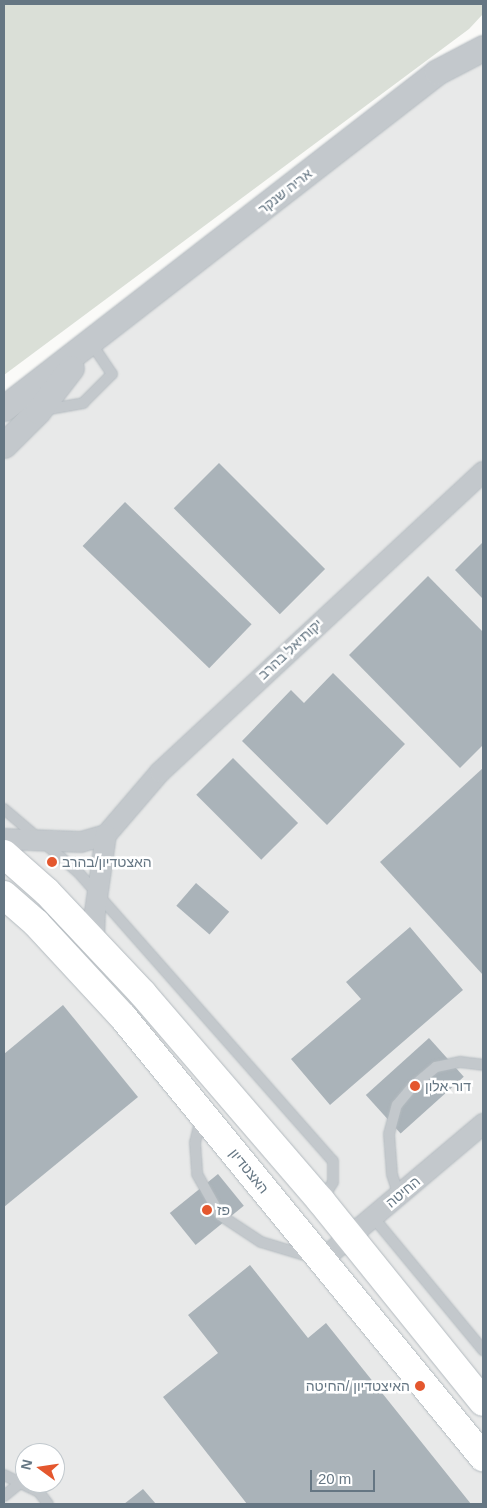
<!DOCTYPE html>
<html>
<head>
<meta charset="utf-8">
<style>
	body { margin:0 }
	#map { position:relative; width:487px; height:1508px; overflow:hidden; background:#fafaf8; font-family:Arial,"Noto Sans Hebrew",sans-serif }
	div>[style] { position:absolute }
	[style*='--x'] { left:calc(var(--x)*1px); top:calc(var(--y)*1px); width:calc(var(--w)*1px); rotate:calc(var(--a)*1deg) }
	.built>* { inset:0; background:#e8e9e9 }
	.green>* { inset:0; background:#dadfd7 }
	.building>* { inset:0; background:#aab3b9; transform-origin:0 0 }
	.roads { filter:drop-shadow(0 0 1px #b3babf) drop-shadow(0 0 1px #b3babf) }
	.service>* { height:10px; margin:-5px; padding:0 5px; transform-origin:5px; border-radius:5px; background:#c3c8cc }
	.minor>* { height:20px; margin:-10px; padding:0 10px; transform-origin:10px; border-radius:10px; background:#c3c8cc }
	.tertiary>* { height:25px; margin:-12.5px; padding:0 12.5px; transform-origin:12.5px; border-radius:12.5px; background:#c3c8cc }
	.secondary>* { height:28px; margin:-14px; padding:0 14px; transform-origin:14px; border-radius:14px; background:#fff }
	.dots>* { width:14px; height:14px; translate:-50% -50%; box-sizing:border-box; border:2px solid #fff; border-radius:50% }
	span { translate:-50% -50%; white-space:nowrap; text-align:center; line-height:1.15; -webkit-text-stroke:5px #fff; paint-order:stroke }
	.street-label { font-size:14px; color:#657683 }
	.poi-label { font-size:14px; color:#657683 }
	.left { translate:0 -50%; text-align:left }
	.right { translate:-100% -50%; text-align:right }
	.frame { position:absolute; inset:0; border:5px solid #657683; pointer-events:none }
	.north { position:absolute; left:15px; top:1443px; width:50px; height:50px; box-sizing:border-box; background:#fff; border:1px solid #c1c8cd; border-radius:50%; rotate:284deg; font-size:14px; font-weight:700; line-height:20px; text-align:center; color:#657683 }
	.north::after { content:''; display:block; margin:auto; width:18px; height:22px; background:#e4572e; clip-path:polygon(50% 0,100% 100%,50% 72%,0 100%) }
	.scale { position:absolute; left:310px; top:1470px; width:65px; height:22px; box-sizing:border-box; border:2px solid #657683; border-top:0; padding-left:6px; font-size:15px; line-height:18px; white-space:nowrap; color:#657683; -webkit-text-stroke:4px #fff; paint-order:stroke }
</style>
</head>
<body>
<div id="map">
	<div class="built">
		<div style="clip-path:polygon(evenodd,483px 44px,483px 1504px,4px 1504px,4px 408px,483px 44px,25px 1453px,55px 1453px,55px 1483px,25px 1483px,25px 1453px)"></div>
	</div>
	<div class="green">
		<div style="clip-path:polygon(4px 4px,483px 4px,483px 14px,469px 29px,4px 375px)"></div>
	</div>
	<div class="building">
		<div style="left:219px;top:463px;width:150px;height:64px;rotate:45deg"></div>
		<div style="left:125px;top:502px;width:176px;height:61px;rotate:44deg"></div>
		<div style="clip-path:polygon(483px 542px,483px 599px,455px 570px)"></div>
		<div style="clip-path:polygon(428px 576px,483px 632px,483px 745px,460px 768px,349px 655px)"></div>
		<div style="clip-path:polygon(333px 673px,405px 744px,327px 825px,242px 741px,291px 690px,304px 703px)"></div>
		<div style="left:233px;top:758px;width:92px;height:52px;rotate:45deg"></div>
		<div style="clip-path:polygon(483px 768px,483px 975px,380px 862px)"></div>
		<div style="left:196px;top:883px;width:44px;height:30px;rotate:41deg"></div>
		<div style="clip-path:polygon(410px 927px,463px 990px,330px 1105px,291px 1059px,361px 999px,346px 982px)"></div>
		<div style="clip-path:polygon(63px 1005px,138px 1097px,4px 1207px,4px 1054px)"></div>
		<div style="left:429px;top:1038px;width:52px;height:85px;rotate:48deg"></div>
		<div style="left:218px;top:1174px;width:41px;height:62px;rotate:51deg"></div>
		<div style="clip-path:polygon(250px 1265px,308px 1338px,326px 1323px,471px 1504px,247px 1504px,163px 1397px,218px 1353px,188px 1315px)"></div>
		<div style="clip-path:polygon(143px 1489px,156px 1504px,124px 1504px)"></div>
	</div>
	<div class="roads">
		<div class="service">
			<div style="--x:44;--y:410;--w:40;--a:-10"></div>
			<div style="--x:83;--y:403;--w:41;--a:-45"></div>
			<div style="--x:112;--y:374;--w:37;--a:-124"></div>
			<div style="--x:4;--y:809;--w:97;--a:40.4"></div>
			<div style="--x:78;--y:872;--w:385;--a:48.6"></div>
			<div style="--x:333;--y:1161;--w:21;--a:90"></div>
			<div style="--x:333;--y:1182;--w:21;--a:121"></div>
			<div style="--x:201;--y:1117;--w:26;--a:103"></div>
			<div style="--x:195;--y:1142;--w:32;--a:86"></div>
			<div style="--x:197;--y:1174;--w:47;--a:60.7"></div>
			<div style="--x:220;--y:1215;--w:49;--a:33.4"></div>
			<div style="--x:261;--y:1242;--w:52;--a:16.7"></div>
			<div style="--x:399;--y:1196;--w:23;--a:-108"></div>
			<div style="--x:392;--y:1174;--w:40;--a:-94.3"></div>
			<div style="--x:389;--y:1134;--w:30;--a:-75"></div>
			<div style="--x:397;--y:1105;--w:23;--a:-50"></div>
			<div style="--x:412;--y:1087;--w:31;--a:-40"></div>
			<div style="--x:436;--y:1067;--w:25;--a:-12"></div>
			<div style="--x:460;--y:1062;--w:23;--a:7"></div>
			<div style="--x:373;--y:1217;--w:173;--a:50.4"></div>
			<div style="--x:4;--y:1475;--w:39;--a:26"></div>
			<div style="--x:39;--y:1492;--w:15;--a:53"></div>
			<div style="--x:4;--y:1496;--w:21;--a:-39"></div>
		</div>
		<div class="minor">
			<div style="--x:4;--y:839;--w:77;--a:2.2"></div>
			<div style="--x:81;--y:842;--w:26;--a:-16"></div>
			<div style="--x:106;--y:835;--w:83;--a:-49.4"></div>
			<div style="--x:160;--y:772;--w:441;--a:-42.9"></div>
			<div style="--x:94;--y:940;--w:28;--a:-88"></div>
			<div style="--x:95;--y:912;--w:78;--a:-81.9"></div>
			<div style="--x:322;--y:1260;--w:211;--a:-40.2"></div>
		</div>
		<div class="tertiary">
			<div style="--x:4;--y:408;--w:548;--a:-37.81"></div>
			<div style="--x:437;--y:72;--w:52;--a:-27.6"></div>
			<div style="--x:4;--y:445;--w:48;--a:-45"></div>
			<div style="--x:38;--y:411;--w:54;--a:-52.5"></div>
		</div>
		<div class="secondary">
			<div style="--x:4;--y:854;--w:57;--a:41.5"></div>
			<div style="--x:47;--y:892;--w:140;--a:46.7"></div>
			<div style="--x:143;--y:994;--w:273;--a:49.3"></div>
			<div style="--x:321;--y:1201;--w:258;--a:51.1"></div>
			<div style="--x:4;--y:895;--w:43;--a:41.2"></div>
			<div style="--x:36;--y:923;--w:128;--a:47.2"></div>
			<div style="--x:123;--y:1017;--w:569;--a:50.71"></div>
		</div>
	</div>
	<div class="dots">
		<div style="left:52px;top:862px;background:#e4572e"></div>
		<div style="left:415px;top:1086px;background:#e4572e"></div>
		<div style="left:207px;top:1210px;background:#e4572e"></div>
		<div style="left:420px;top:1386px;background:#e4572e"></div>
	</div>
	<div class="street-label">
		<span style="left:285px;top:191px;rotate:-38deg">אריה שנקר</span>
		<span style="left:290px;top:649px;rotate:-43deg">יקותיאל בהרב</span>
		<span style="left:249px;top:1171px;rotate:51deg">האצטדיון</span>
		<span style="left:403px;top:1192px;rotate:-40deg">החיטה</span>
	</div>
	<div class="poi-label">
		<span class="left" style="left:62px;top:862px">האצטדיון/בהרב</span>
		<span class="left" style="left:425px;top:1086px">דור אלון</span>
		<span class="left" style="left:217px;top:1210px">פז</span>
		<span class="right" style="left:410px;top:1386px">האיצטדיון /החיטה</span>
	</div>
	<div class="frame"></div>
	<div class="north">N</div>
	<div class="scale">20 m</div>
</div>
</body>
</html>
